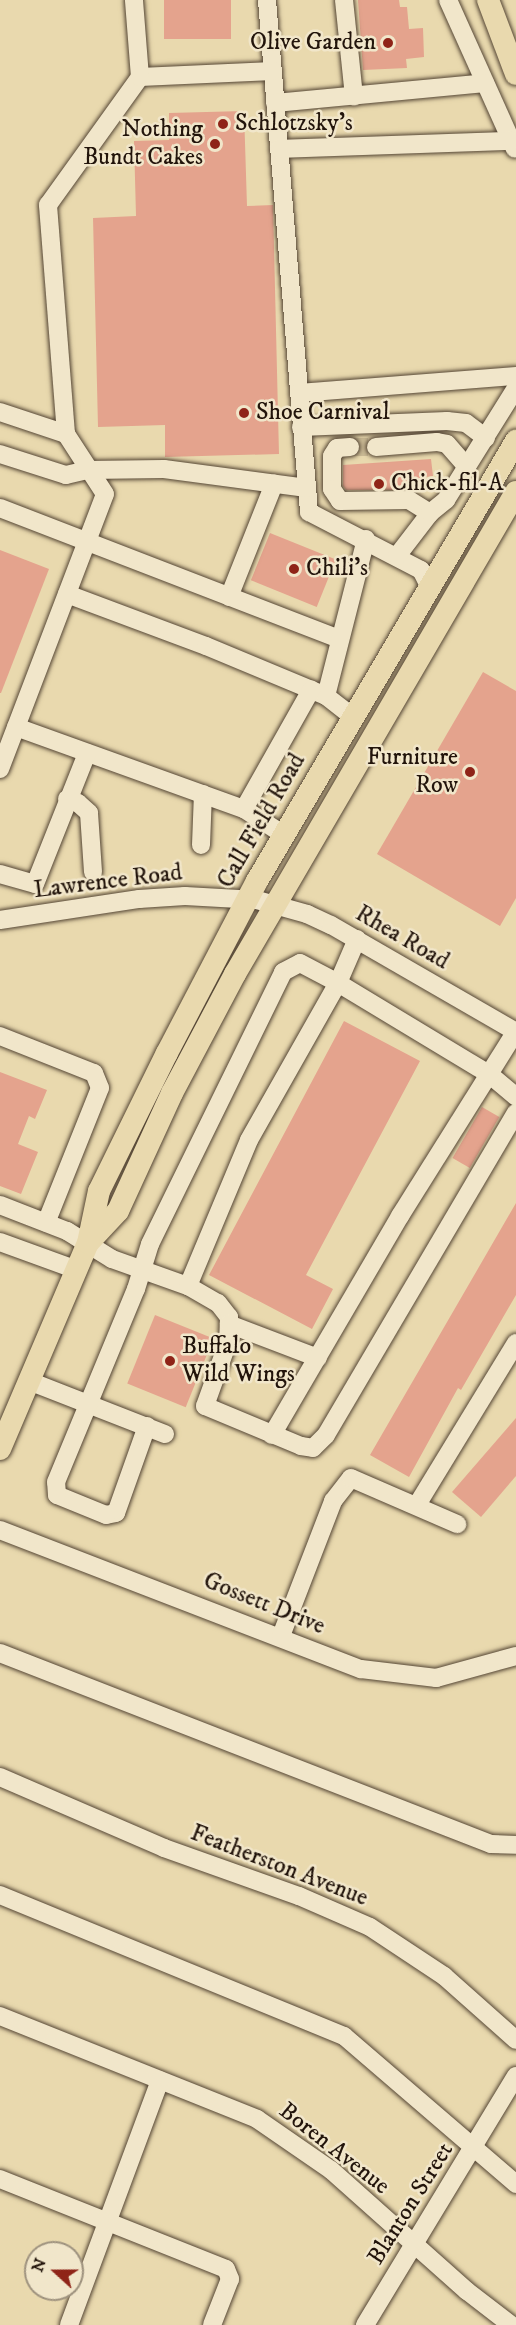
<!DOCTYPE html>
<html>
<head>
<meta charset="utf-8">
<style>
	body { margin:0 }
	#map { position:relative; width:516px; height:2325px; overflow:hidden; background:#e9d9ae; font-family:"IM FELL DW Pica",serif }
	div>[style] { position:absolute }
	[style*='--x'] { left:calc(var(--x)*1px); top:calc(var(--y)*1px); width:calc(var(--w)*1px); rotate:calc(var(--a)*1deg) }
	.building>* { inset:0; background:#e4a38d; transform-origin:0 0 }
	.minor-tunnel>* { height:18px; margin-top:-9px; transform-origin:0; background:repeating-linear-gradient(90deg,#cbbb96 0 18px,transparent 0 27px) }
	.roads { filter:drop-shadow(0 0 2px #544534) drop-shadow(0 0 2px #544534) }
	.minor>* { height:18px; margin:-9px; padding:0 9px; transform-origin:9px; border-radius:9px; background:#f1e6ca }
	.major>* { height:22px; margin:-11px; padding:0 11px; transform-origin:11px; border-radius:11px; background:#e9d9ae }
	.dots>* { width:16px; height:16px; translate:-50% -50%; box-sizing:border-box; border:3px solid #f1e6ca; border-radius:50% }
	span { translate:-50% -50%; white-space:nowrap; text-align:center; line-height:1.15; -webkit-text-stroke:5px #f1e6ca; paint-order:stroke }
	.poi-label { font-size:24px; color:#22140b }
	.right { translate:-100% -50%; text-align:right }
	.left { translate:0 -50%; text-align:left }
	.street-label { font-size:24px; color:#22140b }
	.north { position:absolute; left:24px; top:2241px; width:60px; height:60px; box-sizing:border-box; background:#f1e6ca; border:2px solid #9e927e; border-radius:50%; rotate:291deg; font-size:16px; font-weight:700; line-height:24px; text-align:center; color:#22140b }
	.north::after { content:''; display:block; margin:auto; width:21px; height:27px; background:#8f2418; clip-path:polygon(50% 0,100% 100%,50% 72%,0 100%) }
</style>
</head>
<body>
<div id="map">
	<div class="building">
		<div style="left:164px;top:0;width:67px;height:39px"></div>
		<div style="clip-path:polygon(358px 0,399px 0,400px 7px,407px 7px,409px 29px,423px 28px,424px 57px,406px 59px,407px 68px,363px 70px)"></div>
		<div style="clip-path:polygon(244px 111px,247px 206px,273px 205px,279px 454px,165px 457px,165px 425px,98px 427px,93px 218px,136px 216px,134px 141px,169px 140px,169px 113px)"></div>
		<div style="clip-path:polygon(431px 459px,433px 476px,419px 478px,420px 490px,346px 490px,343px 486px,343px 465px)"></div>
		<div style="left:270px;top:533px;width:71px;height:51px;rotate:22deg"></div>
		<div style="clip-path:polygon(0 550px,49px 569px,1px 693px,0 693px)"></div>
		<div style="clip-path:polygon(483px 672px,516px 691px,516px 898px,500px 926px,377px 854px)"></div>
		<div style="clip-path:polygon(344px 1021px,420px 1061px,306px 1275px,333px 1289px,312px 1329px,209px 1275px)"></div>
		<div style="clip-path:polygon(0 1072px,47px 1090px,35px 1119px,29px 1116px,18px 1144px,38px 1152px,21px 1194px,0 1186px)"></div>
		<div style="left:482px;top:1107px;width:20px;height:59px;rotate:30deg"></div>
		<div style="clip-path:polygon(516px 1203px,516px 1295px,461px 1390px,458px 1388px,409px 1477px,370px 1455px)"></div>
		<div style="left:155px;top:1315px;width:63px;height:74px;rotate:22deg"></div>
		<div style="clip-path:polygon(516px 1418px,516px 1476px,481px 1517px,452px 1492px)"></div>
	</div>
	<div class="minor-tunnel">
		<div style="--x:350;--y:447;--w:26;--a:0"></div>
	</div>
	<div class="roads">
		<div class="minor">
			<div style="--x:267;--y:0;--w:514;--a:85.31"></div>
			<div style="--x:309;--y:512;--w:126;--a:27.4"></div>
			<div style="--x:421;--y:570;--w:20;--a:63"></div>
			<div style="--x:344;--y:0;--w:97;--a:84.1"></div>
			<div style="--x:448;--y:0;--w:163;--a:65.8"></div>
			<div style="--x:140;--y:77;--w:133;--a:-2.6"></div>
			<div style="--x:275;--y:103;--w:211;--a:-5.4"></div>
			<div style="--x:279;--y:149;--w:232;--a:-2"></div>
			<div style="--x:299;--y:393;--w:218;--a:-4.5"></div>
			<div style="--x:0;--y:412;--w:70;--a:18.4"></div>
			<div style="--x:301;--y:427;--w:146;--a:-2.4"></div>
			<div style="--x:447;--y:421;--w:19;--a:6"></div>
			<div style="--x:466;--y:423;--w:25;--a:37"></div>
			<div style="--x:350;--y:447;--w:13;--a:176"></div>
			<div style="--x:337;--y:448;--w:9;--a:122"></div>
			<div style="--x:332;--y:456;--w:33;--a:90"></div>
			<div style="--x:332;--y:489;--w:14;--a:56"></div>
			<div style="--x:340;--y:501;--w:69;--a:-0.8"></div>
			<div style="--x:409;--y:500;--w:25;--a:32"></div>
			<div style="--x:376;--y:447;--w:61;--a:-4.7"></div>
			<div style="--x:437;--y:442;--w:10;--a:11"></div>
			<div style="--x:447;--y:444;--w:30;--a:49"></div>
			<div style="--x:0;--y:454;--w:69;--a:17.7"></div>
			<div style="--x:66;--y:475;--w:23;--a:-13"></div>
			<div style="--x:88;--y:470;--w:76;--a:-0.8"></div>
			<div style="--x:164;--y:469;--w:144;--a:7.6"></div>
			<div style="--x:0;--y:508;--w:364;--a:21.1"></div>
			<div style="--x:397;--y:556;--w:54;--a:-52.5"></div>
			<div style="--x:430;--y:513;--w:21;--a:-39"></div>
			<div style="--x:446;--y:500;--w:132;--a:-58"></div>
			<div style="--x:67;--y:594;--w:148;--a:20.5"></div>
			<div style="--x:206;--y:646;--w:130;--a:22.6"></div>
			<div style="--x:326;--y:696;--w:34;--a:38"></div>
			<div style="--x:229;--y:597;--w:122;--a:-68.3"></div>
			<div style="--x:326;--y:696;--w:162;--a:-75.7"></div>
			<div style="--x:16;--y:727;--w:242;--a:19.8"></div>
			<div style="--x:244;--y:809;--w:48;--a:33"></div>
			<div style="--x:0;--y:769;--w:294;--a:-69.1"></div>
			<div style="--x:105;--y:494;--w:72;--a:-123"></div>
			<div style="--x:66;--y:434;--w:230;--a:-94.5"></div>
			<div style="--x:48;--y:205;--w:158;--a:-54.3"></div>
			<div style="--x:140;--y:77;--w:77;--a:-94.5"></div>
			<div style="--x:67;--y:799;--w:12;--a:20"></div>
			<div style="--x:78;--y:803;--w:15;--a:42"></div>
			<div style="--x:89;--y:813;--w:59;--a:86.1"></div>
			<div style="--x:244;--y:809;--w:137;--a:-60.6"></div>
			<div style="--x:201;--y:845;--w:51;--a:-87.8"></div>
			<div style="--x:0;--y:874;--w:36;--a:16"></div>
			<div style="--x:35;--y:884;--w:141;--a:-68.3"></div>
			<div style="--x:0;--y:920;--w:141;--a:-8.6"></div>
			<div style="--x:139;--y:899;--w:46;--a:-3.7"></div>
			<div style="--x:185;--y:896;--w:72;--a:3.2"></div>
			<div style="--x:257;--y:900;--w:52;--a:15.6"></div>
			<div style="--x:307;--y:914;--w:26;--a:25"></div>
			<div style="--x:331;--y:925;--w:214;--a:30"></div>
			<div style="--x:0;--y:1036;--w:101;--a:21.5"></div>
			<div style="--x:94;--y:1073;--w:16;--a:68"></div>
			<div style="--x:100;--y:1088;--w:145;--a:111.8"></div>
			<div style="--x:0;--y:1205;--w:72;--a:21.2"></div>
			<div style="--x:67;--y:1231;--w:53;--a:31.9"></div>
			<div style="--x:112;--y:1259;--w:81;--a:19.6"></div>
			<div style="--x:188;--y:1286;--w:158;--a:-67.3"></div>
			<div style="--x:249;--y:1140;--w:180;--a:-60.5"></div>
			<div style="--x:338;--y:983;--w:48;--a:-66.6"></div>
			<div style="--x:0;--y:1242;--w:82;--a:20"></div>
			<div style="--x:188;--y:1286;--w:34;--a:30"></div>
			<div style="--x:218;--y:1303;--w:18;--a:52"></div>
			<div style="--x:229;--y:1317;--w:25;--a:92"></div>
			<div style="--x:228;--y:1342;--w:68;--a:109.8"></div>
			<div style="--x:205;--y:1406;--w:104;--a:22.6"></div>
			<div style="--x:301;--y:1446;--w:12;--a:9"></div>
			<div style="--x:313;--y:1448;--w:18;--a:-45"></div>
			<div style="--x:326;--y:1435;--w:374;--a:-59.5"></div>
			<div style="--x:229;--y:1324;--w:95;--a:20.9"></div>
			<div style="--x:29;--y:1381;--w:146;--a:21.3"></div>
			<div style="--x:147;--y:1426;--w:92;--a:109.6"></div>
			<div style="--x:116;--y:1513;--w:10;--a:169"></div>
			<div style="--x:106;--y:1515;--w:53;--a:-157.8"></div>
			<div style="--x:57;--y:1495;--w:13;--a:-94"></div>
			<div style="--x:56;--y:1482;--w:209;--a:-67.5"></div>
			<div style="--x:136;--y:1289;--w:47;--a:-72.7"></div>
			<div style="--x:150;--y:1244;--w:303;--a:-63.9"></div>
			<div style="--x:283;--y:972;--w:19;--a:-28"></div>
			<div style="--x:300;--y:963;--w:43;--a:27.8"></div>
			<div style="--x:338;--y:983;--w:176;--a:31.1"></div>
			<div style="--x:489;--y:1074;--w:35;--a:40"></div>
			<div style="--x:272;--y:1435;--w:254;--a:-59.7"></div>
			<div style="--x:400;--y:1216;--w:218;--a:-57.9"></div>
			<div style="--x:417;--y:1505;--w:190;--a:-58.6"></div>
			<div style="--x:0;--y:1530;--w:387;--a:21.1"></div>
			<div style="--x:361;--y:1669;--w:76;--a:6.8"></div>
			<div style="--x:436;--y:1678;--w:83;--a:-15.4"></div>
			<div style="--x:281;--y:1636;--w:145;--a:-68.9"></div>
			<div style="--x:333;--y:1501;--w:29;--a:-52"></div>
			<div style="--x:351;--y:1478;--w:116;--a:23.5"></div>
			<div style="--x:0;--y:1653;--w:527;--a:21.26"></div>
			<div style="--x:491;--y:1844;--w:25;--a:2"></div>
			<div style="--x:0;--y:1777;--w:179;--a:23.4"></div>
			<div style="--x:164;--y:1848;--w:143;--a:19.6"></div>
			<div style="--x:299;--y:1896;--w:77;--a:23.6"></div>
			<div style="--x:370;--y:1927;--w:89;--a:33.5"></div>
			<div style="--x:444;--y:1976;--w:96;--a:41.6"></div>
			<div style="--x:0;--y:1895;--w:372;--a:22.3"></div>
			<div style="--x:344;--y:2036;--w:227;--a:40.7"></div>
			<div style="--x:0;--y:2016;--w:277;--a:21.8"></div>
			<div style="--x:257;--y:2119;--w:90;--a:34.6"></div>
			<div style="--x:331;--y:2170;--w:182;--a:41.7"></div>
			<div style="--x:467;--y:2291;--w:56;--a:37.7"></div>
			<div style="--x:0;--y:2179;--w:243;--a:21.7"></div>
			<div style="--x:226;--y:2269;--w:11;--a:68"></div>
			<div style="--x:230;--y:2279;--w:49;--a:111.4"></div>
			<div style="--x:69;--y:2325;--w:261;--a:-69.6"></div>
			<div style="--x:365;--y:2325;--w:291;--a:-58.8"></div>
		</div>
		<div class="major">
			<div style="--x:488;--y:0;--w:79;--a:69.3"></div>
			<div style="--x:89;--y:1242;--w:42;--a:-46.9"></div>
			<div style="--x:118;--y:1211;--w:130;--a:-65.4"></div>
			<div style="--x:172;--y:1093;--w:135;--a:-62.1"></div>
			<div style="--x:235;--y:974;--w:558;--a:-59.76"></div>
			<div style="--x:0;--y:1449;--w:224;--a:-66.9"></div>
			<div style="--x:88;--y:1243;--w:53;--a:-78.1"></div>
			<div style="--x:99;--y:1191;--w:154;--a:-63.8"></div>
			<div style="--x:167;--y:1053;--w:194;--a:-62.4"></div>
			<div style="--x:257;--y:881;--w:511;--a:-59.52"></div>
		</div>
	</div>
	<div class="dots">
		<div style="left:388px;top:43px;background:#8f2418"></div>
		<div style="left:223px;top:124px;background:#8f2418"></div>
		<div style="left:215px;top:144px;background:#8f2418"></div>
		<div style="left:244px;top:413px;background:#8f2418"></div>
		<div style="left:379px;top:484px;background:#8f2418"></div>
		<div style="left:294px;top:569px;background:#8f2418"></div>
		<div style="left:470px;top:772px;background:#8f2418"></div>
		<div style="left:170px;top:1361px;background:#8f2418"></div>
	</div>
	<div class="poi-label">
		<span class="right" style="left:376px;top:43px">Olive Garden</span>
		<span class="left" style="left:235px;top:124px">Schlotzsky's</span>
		<span class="right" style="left:203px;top:144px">Nothing<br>Bundt Cakes</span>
		<span class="left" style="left:256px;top:413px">Shoe Carnival</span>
		<span class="left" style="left:391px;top:484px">Chick-fil-A</span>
		<span class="left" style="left:306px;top:569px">Chili's</span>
		<span class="right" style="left:458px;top:772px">Furniture<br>Row</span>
		<span class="left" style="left:182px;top:1361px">Buffalo<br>Wild Wings</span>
	</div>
	<div class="street-label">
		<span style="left:262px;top:821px;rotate:-60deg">Call Field Road</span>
		<span style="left:108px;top:882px;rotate:-7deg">Lawrence Road</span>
		<span style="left:402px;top:938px;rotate:30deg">Rhea Road</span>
		<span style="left:264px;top:1604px;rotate:22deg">Gossett Drive</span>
		<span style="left:279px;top:1866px;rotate:21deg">Featherston Avenue</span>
		<span style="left:334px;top:2149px;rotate:38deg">Boren Avenue</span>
		<span style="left:411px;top:2204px;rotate:-58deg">Blanton Street</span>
	</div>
	<div class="north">N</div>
</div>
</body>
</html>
